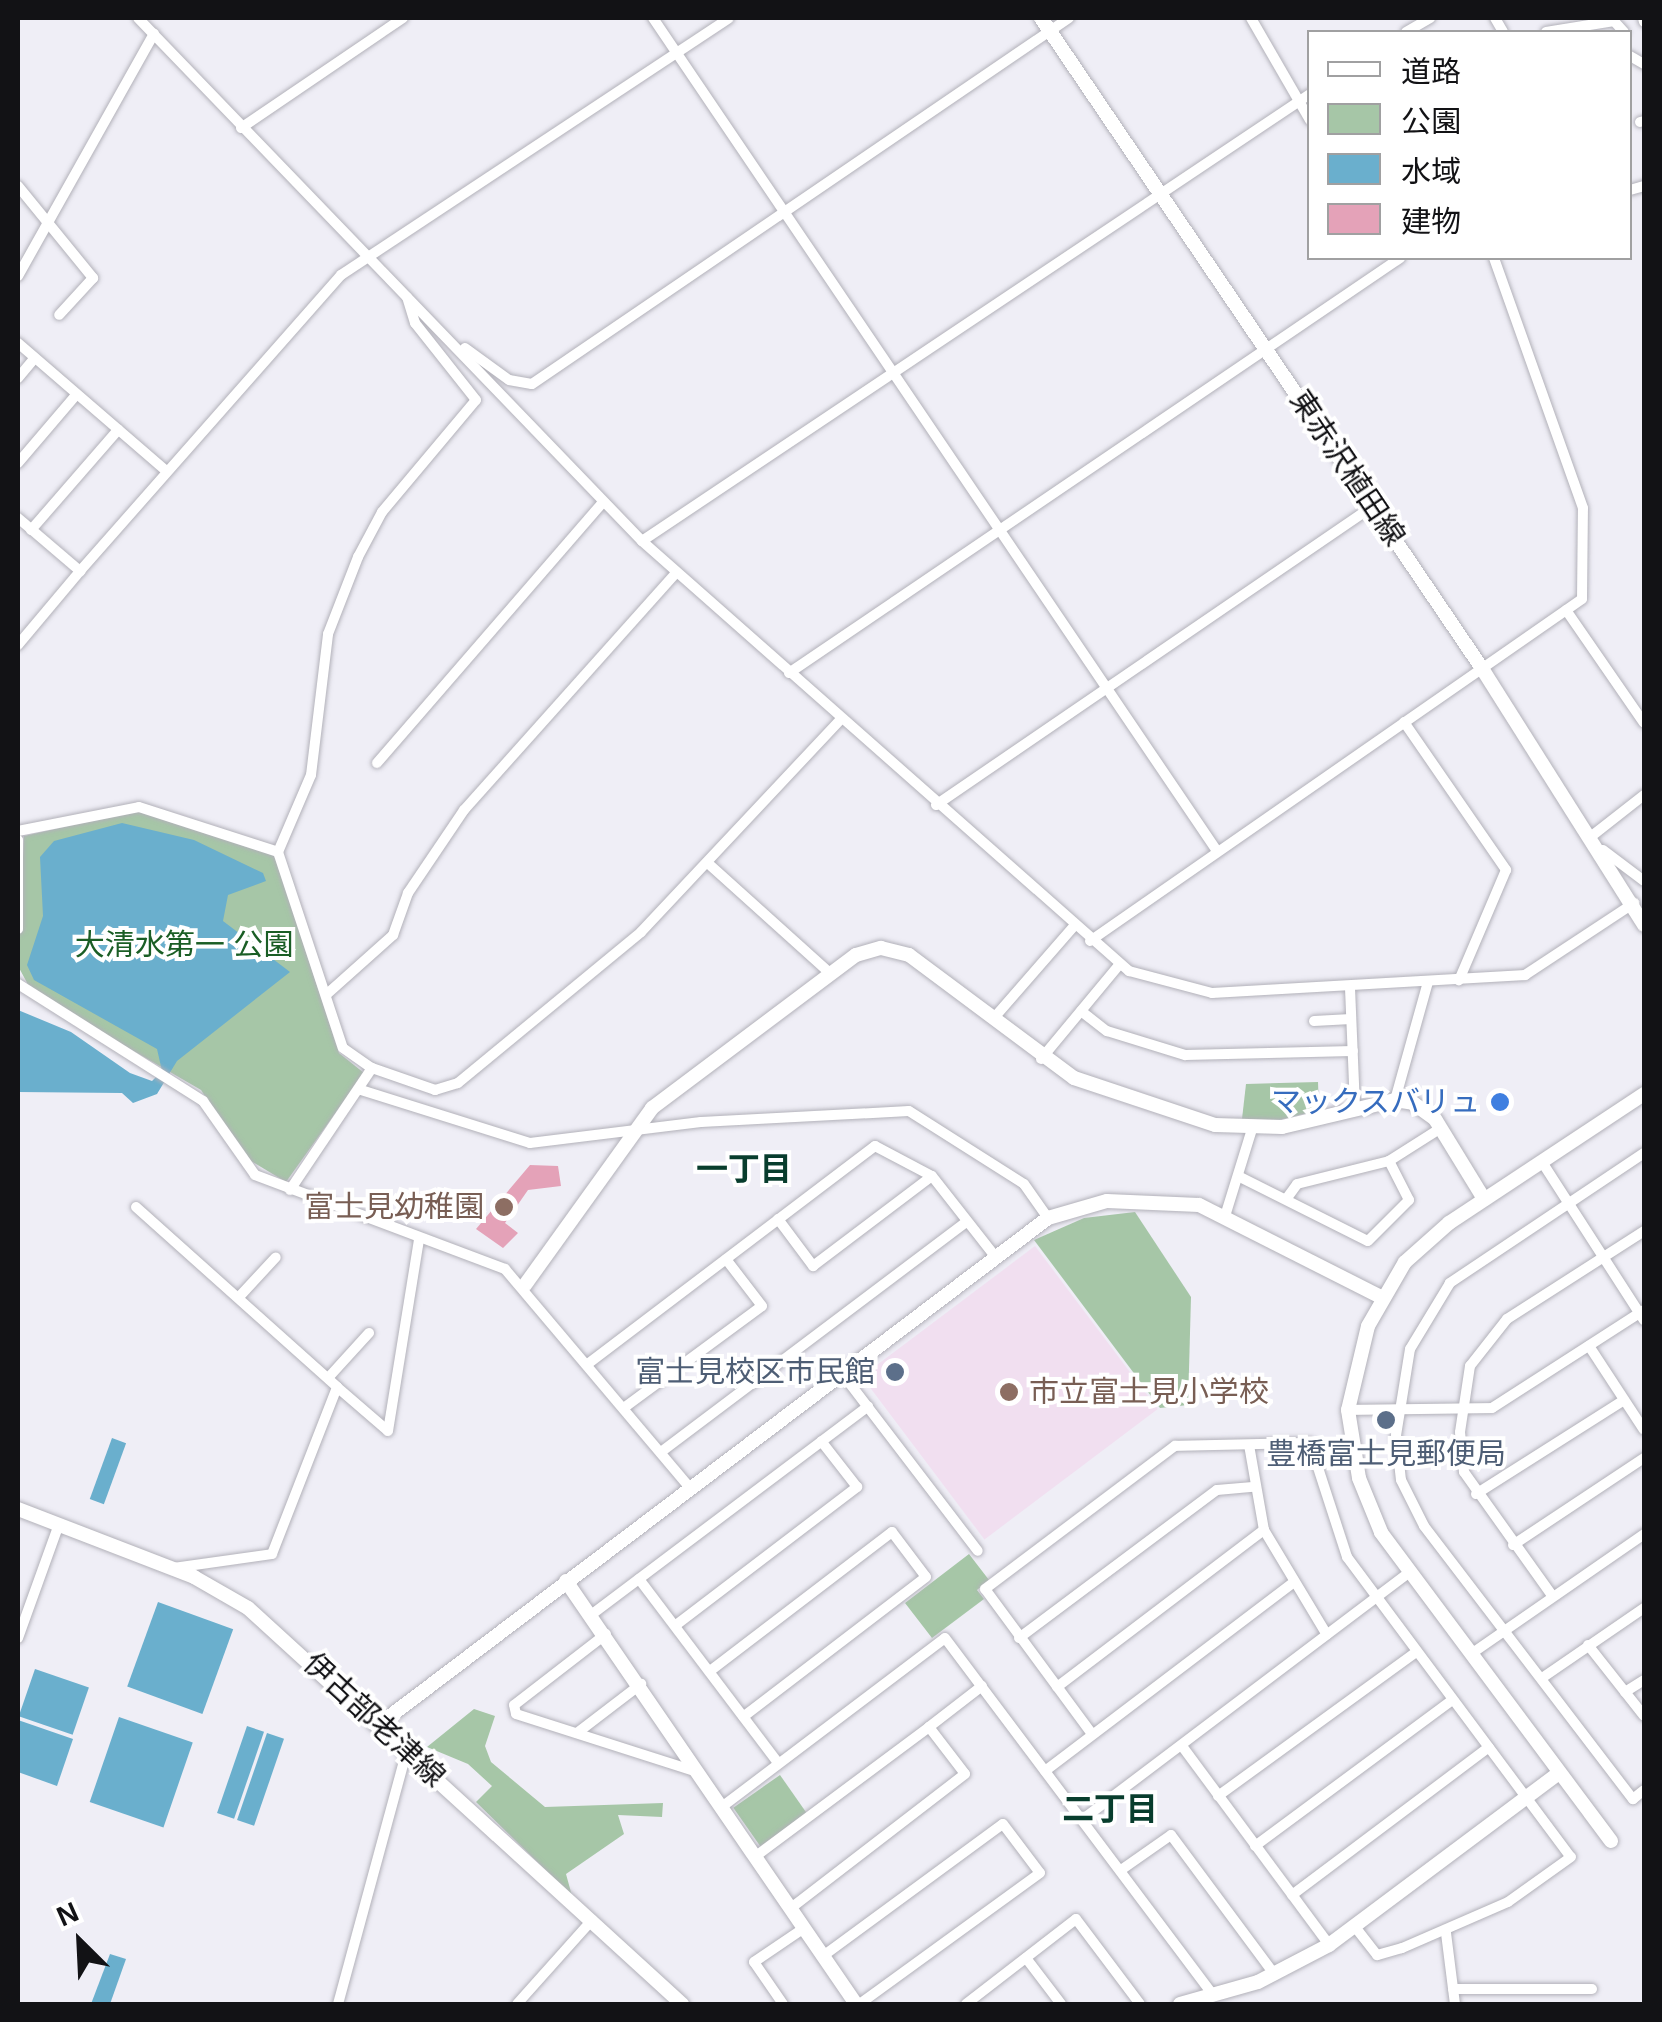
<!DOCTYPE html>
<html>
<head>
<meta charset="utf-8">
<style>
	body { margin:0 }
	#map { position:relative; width:1662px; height:2022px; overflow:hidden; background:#efeef6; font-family:Arial,"Noto Sans JP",sans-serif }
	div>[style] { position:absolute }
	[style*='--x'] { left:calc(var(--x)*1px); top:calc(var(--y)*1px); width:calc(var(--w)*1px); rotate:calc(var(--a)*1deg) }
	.education>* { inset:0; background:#f1dff0; transform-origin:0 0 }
	.green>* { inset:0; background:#a6c6a7; transform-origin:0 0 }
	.water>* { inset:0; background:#6aafcd; transform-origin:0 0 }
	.building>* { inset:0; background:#e4a2b8 }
	.roads { filter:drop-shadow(0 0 2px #b2b1b9) drop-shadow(0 0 2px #b2b1b9) }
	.street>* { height:10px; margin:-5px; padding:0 5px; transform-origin:5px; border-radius:5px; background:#fff }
	.secondary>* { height:14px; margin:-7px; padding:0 7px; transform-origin:7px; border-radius:7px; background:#fff }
	.dots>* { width:28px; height:28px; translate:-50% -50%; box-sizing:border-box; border:5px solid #fff; border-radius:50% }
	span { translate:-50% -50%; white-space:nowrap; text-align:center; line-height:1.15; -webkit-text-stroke:8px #fff; paint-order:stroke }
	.street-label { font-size:30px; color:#121215 }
	.park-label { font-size:30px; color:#1a5e25 }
	.shop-label { font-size:30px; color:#366cbe }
	.right { translate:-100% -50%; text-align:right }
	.education-label { font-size:30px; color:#785e54 }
	.left { translate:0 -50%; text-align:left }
	.service-label { font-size:30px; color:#4e5e75 }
	.neighbourhood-label { font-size:32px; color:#083d2d; font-weight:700 }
	.frame { position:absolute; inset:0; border:20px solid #121215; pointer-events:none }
	.legend { position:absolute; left:1307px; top:30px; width:325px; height:230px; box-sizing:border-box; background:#fff; border:2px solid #a0a0a1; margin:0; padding:12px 18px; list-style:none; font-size:30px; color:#121215 }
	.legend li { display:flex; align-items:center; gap:20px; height:50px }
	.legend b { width:50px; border:2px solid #a0a0a1 }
	.north { position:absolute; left:30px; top:1892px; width:100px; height:100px; -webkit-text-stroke:8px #fff; paint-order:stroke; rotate:336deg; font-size:28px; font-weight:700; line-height:40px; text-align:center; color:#121215 }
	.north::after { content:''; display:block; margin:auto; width:35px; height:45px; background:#121215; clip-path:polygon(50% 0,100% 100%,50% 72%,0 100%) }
</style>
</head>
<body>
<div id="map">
	<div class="education">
		<div style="left:1035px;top:1246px;width:204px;height:217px;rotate:53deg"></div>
	</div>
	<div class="green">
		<div style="clip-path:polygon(140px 810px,275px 856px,339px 1053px,364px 1073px,286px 1182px,246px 1158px,201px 1090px,32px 992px,18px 966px,24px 836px)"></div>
		<div style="clip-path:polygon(1318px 1082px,1319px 1110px,1275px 1121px,1242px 1119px,1246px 1084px)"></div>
		<div style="clip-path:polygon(1135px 1212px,1191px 1297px,1188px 1405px,1160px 1408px,1034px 1240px,1084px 1218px)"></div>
		<div style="clip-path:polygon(969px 1554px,989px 1580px,977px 1590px,984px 1599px,932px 1638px,905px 1603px)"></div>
		<div style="clip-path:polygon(474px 1709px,495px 1716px,485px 1746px,491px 1762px,545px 1807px,663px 1803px,662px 1817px,618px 1815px,624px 1834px,566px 1874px,572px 1896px,476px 1802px,492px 1786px,468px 1764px,427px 1747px)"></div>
		<div style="left:780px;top:1775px;width:47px;height:57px;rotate:55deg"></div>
	</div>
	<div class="water">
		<div style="clip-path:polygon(122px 823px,194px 840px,263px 873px,266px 881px,228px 895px,223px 921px,290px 972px,177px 1061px,157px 1094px,133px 1103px,122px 1093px,18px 1092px,18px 1010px,71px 1032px,130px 1073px,152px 1081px,162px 1071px,157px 1049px,34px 980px,27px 965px,43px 916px,40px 857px,54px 841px)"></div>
		<div style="left:112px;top:1438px;width:15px;height:65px;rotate:20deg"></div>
		<div style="left:158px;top:1602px;width:80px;height:90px;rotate:20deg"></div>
		<div style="left:35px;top:1669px;width:57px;height:50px;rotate:19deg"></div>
		<div style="left:119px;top:1717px;width:78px;height:90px;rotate:19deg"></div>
		<div style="clip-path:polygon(18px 1720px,73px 1739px,57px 1786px,18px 1772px)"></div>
		<div style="left:247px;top:1726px;width:18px;height:92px;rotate:19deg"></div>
		<div style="left:267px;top:1733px;width:18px;height:92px;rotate:19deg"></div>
		<div style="clip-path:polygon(110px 1954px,126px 1959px,110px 2004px,91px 2004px)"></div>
	</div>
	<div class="building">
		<div style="clip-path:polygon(530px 1165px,558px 1166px,561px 1186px,528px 1190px,505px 1223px,518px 1233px,503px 1248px,476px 1229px)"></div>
	</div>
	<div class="roads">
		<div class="street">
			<div style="--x:138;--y:18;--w:726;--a:46.06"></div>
			<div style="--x:642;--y:541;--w:650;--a:41.44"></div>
			<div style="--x:1129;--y:971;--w:86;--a:14.8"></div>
			<div style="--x:1212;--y:993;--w:314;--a:-3.3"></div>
			<div style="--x:1525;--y:975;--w:131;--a:-33.4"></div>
			<div style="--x:653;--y:18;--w:1006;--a:55.9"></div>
			<div style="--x:1251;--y:18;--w:118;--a:60"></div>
			<div style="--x:1495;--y:18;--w:16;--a:60"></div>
			<div style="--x:1643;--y:18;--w:4;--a:76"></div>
			<div style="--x:1406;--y:32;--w:28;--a:-30"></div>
			<div style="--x:1546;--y:32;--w:69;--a:-9.2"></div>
			<div style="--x:1614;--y:21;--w:15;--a:48"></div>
			<div style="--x:1630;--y:56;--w:16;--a:30"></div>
			<div style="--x:1640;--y:122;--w:4;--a:-14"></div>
			<div style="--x:241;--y:128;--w:196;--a:-34.2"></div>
			<div style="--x:18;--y:186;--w:119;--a:50.8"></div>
			<div style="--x:93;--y:278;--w:50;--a:132.6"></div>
			<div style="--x:1630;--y:190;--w:15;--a:-16"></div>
			<div style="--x:18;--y:276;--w:278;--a:-60.7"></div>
			<div style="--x:18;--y:343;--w:194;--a:40.8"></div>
			<div style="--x:465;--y:348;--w:54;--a:36"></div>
			<div style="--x:509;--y:380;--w:23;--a:10"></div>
			<div style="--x:532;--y:384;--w:650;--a:-34.28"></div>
			<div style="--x:18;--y:378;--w:26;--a:-50"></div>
			<div style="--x:18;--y:463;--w:89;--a:-49.5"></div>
			<div style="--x:18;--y:518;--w:82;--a:40.5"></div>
			<div style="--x:80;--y:571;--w:395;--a:-48.6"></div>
			<div style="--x:341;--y:275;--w:465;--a:-33.5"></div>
			<div style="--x:31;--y:530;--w:133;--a:-49"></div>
			<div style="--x:642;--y:541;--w:804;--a:-33.79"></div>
			<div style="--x:1566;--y:610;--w:137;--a:55.4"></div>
			<div style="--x:18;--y:645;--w:97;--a:-50"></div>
			<div style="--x:789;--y:673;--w:739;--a:-34.18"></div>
			<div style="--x:1404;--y:722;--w:180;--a:55.4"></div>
			<div style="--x:1506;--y:870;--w:120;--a:113.1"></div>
			<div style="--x:377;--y:763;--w:345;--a:-49.1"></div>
			<div style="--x:936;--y:805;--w:529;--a:-34.38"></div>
			<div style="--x:18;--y:831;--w:123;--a:-11.2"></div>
			<div style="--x:139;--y:807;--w:146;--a:17.9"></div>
			<div style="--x:278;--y:852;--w:206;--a:71.7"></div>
			<div style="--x:343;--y:1048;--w:35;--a:35"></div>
			<div style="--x:372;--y:1068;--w:67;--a:19.2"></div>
			<div style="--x:435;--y:1090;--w:24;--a:-17"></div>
			<div style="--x:458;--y:1083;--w:237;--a:-39.5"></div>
			<div style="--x:641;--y:932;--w:289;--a:-46.8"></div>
			<div style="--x:1593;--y:835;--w:65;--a:-38.1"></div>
			<div style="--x:18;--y:840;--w:89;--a:90"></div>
			<div style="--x:1603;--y:850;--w:51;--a:37.1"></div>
			<div style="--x:278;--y:852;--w:84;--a:-66.8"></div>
			<div style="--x:311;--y:775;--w:142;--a:-83.1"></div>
			<div style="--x:328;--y:634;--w:83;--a:-68.7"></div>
			<div style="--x:358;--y:557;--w:51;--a:-61.9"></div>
			<div style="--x:382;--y:512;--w:146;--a:-50"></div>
			<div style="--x:476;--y:400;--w:98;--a:-128.4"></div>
			<div style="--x:415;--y:323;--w:27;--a:-107"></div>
			<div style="--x:711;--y:866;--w:161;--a:42"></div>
			<div style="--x:1090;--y:941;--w:599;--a:-34.8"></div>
			<div style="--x:1582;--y:599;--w:91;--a:-89.4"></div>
			<div style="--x:1583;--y:508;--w:265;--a:-109.6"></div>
			<div style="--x:18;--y:984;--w:219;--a:32.3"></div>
			<div style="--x:203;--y:1101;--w:90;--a:54.9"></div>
			<div style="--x:255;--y:1175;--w:267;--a:20.6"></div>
			<div style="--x:505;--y:1269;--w:285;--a:49.8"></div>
			<div style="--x:1350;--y:988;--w:120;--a:87.6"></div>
			<div style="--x:327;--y:994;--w:89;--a:-41.8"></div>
			<div style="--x:393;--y:935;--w:45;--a:-70.3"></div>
			<div style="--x:408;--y:893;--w:100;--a:-56"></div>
			<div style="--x:464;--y:810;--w:318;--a:-48.2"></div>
			<div style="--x:1081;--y:1011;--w:33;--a:38"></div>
			<div style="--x:1107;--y:1031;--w:82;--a:17.1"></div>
			<div style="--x:1185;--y:1055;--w:168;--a:-1.4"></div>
			<div style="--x:993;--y:1019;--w:123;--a:-48.9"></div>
			<div style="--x:1314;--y:1021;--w:37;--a:-3"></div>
			<div style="--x:1041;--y:1059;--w:122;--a:-50.3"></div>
			<div style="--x:361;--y:1090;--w:177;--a:17.4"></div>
			<div style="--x:530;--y:1143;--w:172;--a:-7"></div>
			<div style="--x:701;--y:1122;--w:208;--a:-3"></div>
			<div style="--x:909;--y:1111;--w:136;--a:32.4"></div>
			<div style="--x:1024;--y:1184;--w:42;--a:54.8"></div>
			<div style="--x:1395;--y:1100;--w:123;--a:-74.4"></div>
			<div style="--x:1644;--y:1153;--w:234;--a:146.2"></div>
			<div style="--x:1450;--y:1283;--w:77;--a:121.2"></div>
			<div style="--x:1410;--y:1349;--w:87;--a:99.2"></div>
			<div style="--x:1396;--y:1435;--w:45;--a:83.7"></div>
			<div style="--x:1401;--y:1480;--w:51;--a:63.4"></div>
			<div style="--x:1424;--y:1526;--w:344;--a:52.6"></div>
			<div style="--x:1633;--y:1799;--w:14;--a:-39"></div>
			<div style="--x:1542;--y:1162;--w:188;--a:57.2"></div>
			<div style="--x:1238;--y:1176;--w:145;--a:26.6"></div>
			<div style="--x:1368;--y:1241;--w:58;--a:-45"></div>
			<div style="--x:1409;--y:1200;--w:44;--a:-117.1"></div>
			<div style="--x:1389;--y:1161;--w:62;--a:-32.4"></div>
			<div style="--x:290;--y:1190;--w:147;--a:-56.1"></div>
			<div style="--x:1287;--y:1198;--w:17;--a:-54"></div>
			<div style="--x:1297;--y:1184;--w:95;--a:-14"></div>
			<div style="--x:136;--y:1207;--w:270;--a:41.8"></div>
			<div style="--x:1226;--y:1213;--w:88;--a:-72.8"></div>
			<div style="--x:778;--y:1219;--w:59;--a:53.3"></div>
			<div style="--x:813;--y:1266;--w:149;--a:-37.1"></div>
			<div style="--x:239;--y:1297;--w:54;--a:-47.2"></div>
			<div style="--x:1589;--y:1346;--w:100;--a:56.8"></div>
			<div style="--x:589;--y:1363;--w:359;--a:-37.2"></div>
			<div style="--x:875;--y:1146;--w:64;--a:27.8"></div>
			<div style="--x:932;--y:1176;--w:100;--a:51.9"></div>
			<div style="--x:841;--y:1372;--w:225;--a:52.6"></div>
			<div style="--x:328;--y:1378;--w:61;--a:-47.7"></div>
			<div style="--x:625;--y:1407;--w:170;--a:-36.4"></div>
			<div style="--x:762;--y:1306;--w:59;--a:-127.5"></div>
			<div style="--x:1348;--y:1410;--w:144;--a:-0.8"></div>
			<div style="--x:1492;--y:1408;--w:181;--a:-32.8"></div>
			<div style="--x:1249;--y:1445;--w:86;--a:80"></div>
			<div style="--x:1264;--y:1530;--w:122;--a:59"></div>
			<div style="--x:661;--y:1452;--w:383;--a:-37"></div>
			<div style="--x:1476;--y:1494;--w:175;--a:-32.4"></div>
			<div style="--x:1513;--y:1545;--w:157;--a:-33.6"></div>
			<div style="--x:173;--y:1568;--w:100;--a:-8"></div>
			<div style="--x:272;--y:1554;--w:179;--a:-68.7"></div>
			<div style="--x:337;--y:1387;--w:67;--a:40.8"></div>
			<div style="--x:388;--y:1431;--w:194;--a:-80.8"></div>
			<div style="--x:639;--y:1579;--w:231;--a:52.9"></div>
			<div style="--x:1551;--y:1594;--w:150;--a:-125.5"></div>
			<div style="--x:1464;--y:1472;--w:40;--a:-95.7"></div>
			<div style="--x:1460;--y:1432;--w:67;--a:-81.4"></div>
			<div style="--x:1470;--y:1366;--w:60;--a:-51.8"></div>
			<div style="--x:1507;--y:1319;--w:163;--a:-32.7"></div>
			<div style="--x:591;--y:1615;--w:347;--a:-37"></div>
			<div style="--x:676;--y:1625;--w:228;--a:-37.3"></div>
			<div style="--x:857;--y:1487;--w:58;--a:-128"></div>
			<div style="--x:606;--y:1634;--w:116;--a:142.3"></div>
			<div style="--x:514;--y:1705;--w:9;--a:77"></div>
			<div style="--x:516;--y:1714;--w:188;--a:17.7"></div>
			<div style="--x:18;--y:1638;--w:121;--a:-70.2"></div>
			<div style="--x:1019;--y:1638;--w:247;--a:-36.8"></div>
			<div style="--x:1217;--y:1490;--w:36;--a:-5"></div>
			<div style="--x:1588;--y:1645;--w:90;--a:51.7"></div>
			<div style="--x:1471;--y:1654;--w:211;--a:-34.7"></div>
			<div style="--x:710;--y:1671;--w:229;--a:-37.4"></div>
			<div style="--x:892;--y:1532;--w:56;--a:52.9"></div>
			<div style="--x:926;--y:1577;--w:230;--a:142.6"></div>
			<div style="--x:1542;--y:1678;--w:124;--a:-34.5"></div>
			<div style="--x:1057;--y:1687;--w:260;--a:-37.2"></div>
			<div style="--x:1625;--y:1692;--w:22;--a:-32"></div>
			<div style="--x:929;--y:1727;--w:67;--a:-37.7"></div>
			<div style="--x:577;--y:1733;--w:81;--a:-37.4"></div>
			<div style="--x:1092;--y:1734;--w:180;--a:-126.4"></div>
			<div style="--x:985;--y:1589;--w:238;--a:-37"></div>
			<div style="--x:1175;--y:1446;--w:135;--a:-1.3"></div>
			<div style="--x:1310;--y:1443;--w:120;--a:72"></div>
			<div style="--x:1347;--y:1557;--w:374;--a:53.3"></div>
			<div style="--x:1571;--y:1857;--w:77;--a:144.5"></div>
			<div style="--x:1508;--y:1902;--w:116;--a:156.5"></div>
			<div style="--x:1402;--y:1948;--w:26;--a:164"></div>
			<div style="--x:1377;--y:1955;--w:36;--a:-128"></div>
			<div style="--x:1182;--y:1746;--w:247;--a:53.5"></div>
			<div style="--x:1045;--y:1771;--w:309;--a:-37.2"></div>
			<div style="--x:1218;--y:1796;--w:245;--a:-36"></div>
			<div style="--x:723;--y:1806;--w:278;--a:-37.1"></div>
			<div style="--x:945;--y:1638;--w:448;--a:53.1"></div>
			<div style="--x:1083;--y:1819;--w:408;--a:-37.1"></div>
			<div style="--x:1255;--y:1846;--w:245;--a:-36.5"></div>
			<div style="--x:756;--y:1856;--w:216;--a:-36.7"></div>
			<div style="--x:929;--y:1727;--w:59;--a:52.5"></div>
			<div style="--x:965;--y:1774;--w:220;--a:142.4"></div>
			<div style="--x:1121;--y:1870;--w:61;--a:-35"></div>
			<div style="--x:1171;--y:1835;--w:174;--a:53.4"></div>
			<div style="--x:1292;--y:1895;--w:246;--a:-36.9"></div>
			<div style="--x:1446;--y:1933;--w:72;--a:82.8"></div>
			<div style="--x:823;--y:1956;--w:223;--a:-36.3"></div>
			<div style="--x:1003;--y:1824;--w:61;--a:52.9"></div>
			<div style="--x:1040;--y:1873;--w:223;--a:144"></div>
			<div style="--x:1026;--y:1958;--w:58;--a:52.7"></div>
			<div style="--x:1453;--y:1989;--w:139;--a:0"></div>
			<div style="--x:338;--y:2004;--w:263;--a:-74.8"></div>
			<div style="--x:517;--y:2004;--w:113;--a:-48.2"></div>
			<div style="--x:783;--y:2004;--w:51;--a:-124.6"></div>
			<div style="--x:754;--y:1962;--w:60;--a:-34.2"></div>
			<div style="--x:966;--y:2004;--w:139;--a:-37.7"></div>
			<div style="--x:1076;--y:1919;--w:106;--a:53"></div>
		</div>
		<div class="secondary">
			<div style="--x:1041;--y:18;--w:784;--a:55.86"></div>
			<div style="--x:1481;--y:667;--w:305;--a:57.7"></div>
			<div style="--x:525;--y:1285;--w:218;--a:-54.3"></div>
			<div style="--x:652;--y:1108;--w:255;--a:-36.9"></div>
			<div style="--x:856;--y:955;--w:26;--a:-16"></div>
			<div style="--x:881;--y:948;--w:29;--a:14"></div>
			<div style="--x:909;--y:955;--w:206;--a:36.7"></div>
			<div style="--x:1074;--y:1078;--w:149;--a:18.4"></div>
			<div style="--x:1215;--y:1125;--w:67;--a:1.7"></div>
			<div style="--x:1282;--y:1127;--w:116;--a:-13.4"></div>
			<div style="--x:1395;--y:1100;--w:18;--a:9"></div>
			<div style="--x:1413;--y:1103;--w:27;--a:36"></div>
			<div style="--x:1435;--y:1119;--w:94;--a:58.5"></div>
			<div style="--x:18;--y:1509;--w:189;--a:21.1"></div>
			<div style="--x:194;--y:1577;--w:62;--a:29.9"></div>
			<div style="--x:248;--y:1608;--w:588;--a:42.38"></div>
			<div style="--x:566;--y:1581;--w:513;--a:55.57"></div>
			<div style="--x:381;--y:1723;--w:837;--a:-37.13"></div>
			<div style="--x:1048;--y:1218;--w:61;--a:-16.1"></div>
			<div style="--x:1107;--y:1201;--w:92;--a:2.5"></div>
			<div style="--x:1199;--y:1205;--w:204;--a:26.8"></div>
			<div style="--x:1611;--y:1841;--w:385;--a:-126.7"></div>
			<div style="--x:1381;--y:1532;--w:58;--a:-112.2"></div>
			<div style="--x:1359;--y:1478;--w:69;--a:-99.2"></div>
			<div style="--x:1348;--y:1410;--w:86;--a:-76.6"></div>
			<div style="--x:1368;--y:1326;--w:74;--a:-60"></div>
			<div style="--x:1405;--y:1262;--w:59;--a:-41.6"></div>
			<div style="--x:1449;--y:1223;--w:234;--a:-33.5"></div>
			<div style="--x:1180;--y:2004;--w:81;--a:-15.8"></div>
			<div style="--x:1258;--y:1982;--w:80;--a:-27.5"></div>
			<div style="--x:1329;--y:1945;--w:287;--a:-36.8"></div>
		</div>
	</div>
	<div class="dots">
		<div style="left:1500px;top:1102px;background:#3f7fe0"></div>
		<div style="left:504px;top:1207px;background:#8d6e63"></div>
		<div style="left:895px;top:1372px;background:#5c6f8a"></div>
		<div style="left:1009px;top:1392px;background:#8d6e63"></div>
		<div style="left:1386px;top:1420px;background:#5c6f8a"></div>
	</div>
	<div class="street-label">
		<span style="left:1347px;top:468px;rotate:56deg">東赤沢植田線</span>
		<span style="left:374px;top:1720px;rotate:43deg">伊古部老津線</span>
	</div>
	<div class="park-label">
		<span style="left:184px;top:945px">大清水第一 公園</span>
	</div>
	<div class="shop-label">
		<span class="right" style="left:1480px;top:1102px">マックスバリュ</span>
	</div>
	<div class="education-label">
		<span class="right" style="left:484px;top:1207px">富士見幼稚園</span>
		<span class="left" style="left:1029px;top:1392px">市立富士見小学校</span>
	</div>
	<div class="service-label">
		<span class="right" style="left:875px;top:1372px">富士見校区市民館</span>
		<span style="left:1386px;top:1454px">豊橋富士見郵便局</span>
	</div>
	<div class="neighbourhood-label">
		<span style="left:744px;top:1169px">一丁目</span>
		<span style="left:1110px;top:1809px">二丁目</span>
	</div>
	<div class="frame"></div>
	<ul class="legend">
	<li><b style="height:12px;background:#fff"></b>道路</li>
	<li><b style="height:28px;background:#a6c6a7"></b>公園</li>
	<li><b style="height:28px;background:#6aafcd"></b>水域</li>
	<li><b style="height:28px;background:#e4a2b8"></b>建物</li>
	</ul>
	<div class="north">N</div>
</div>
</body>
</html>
